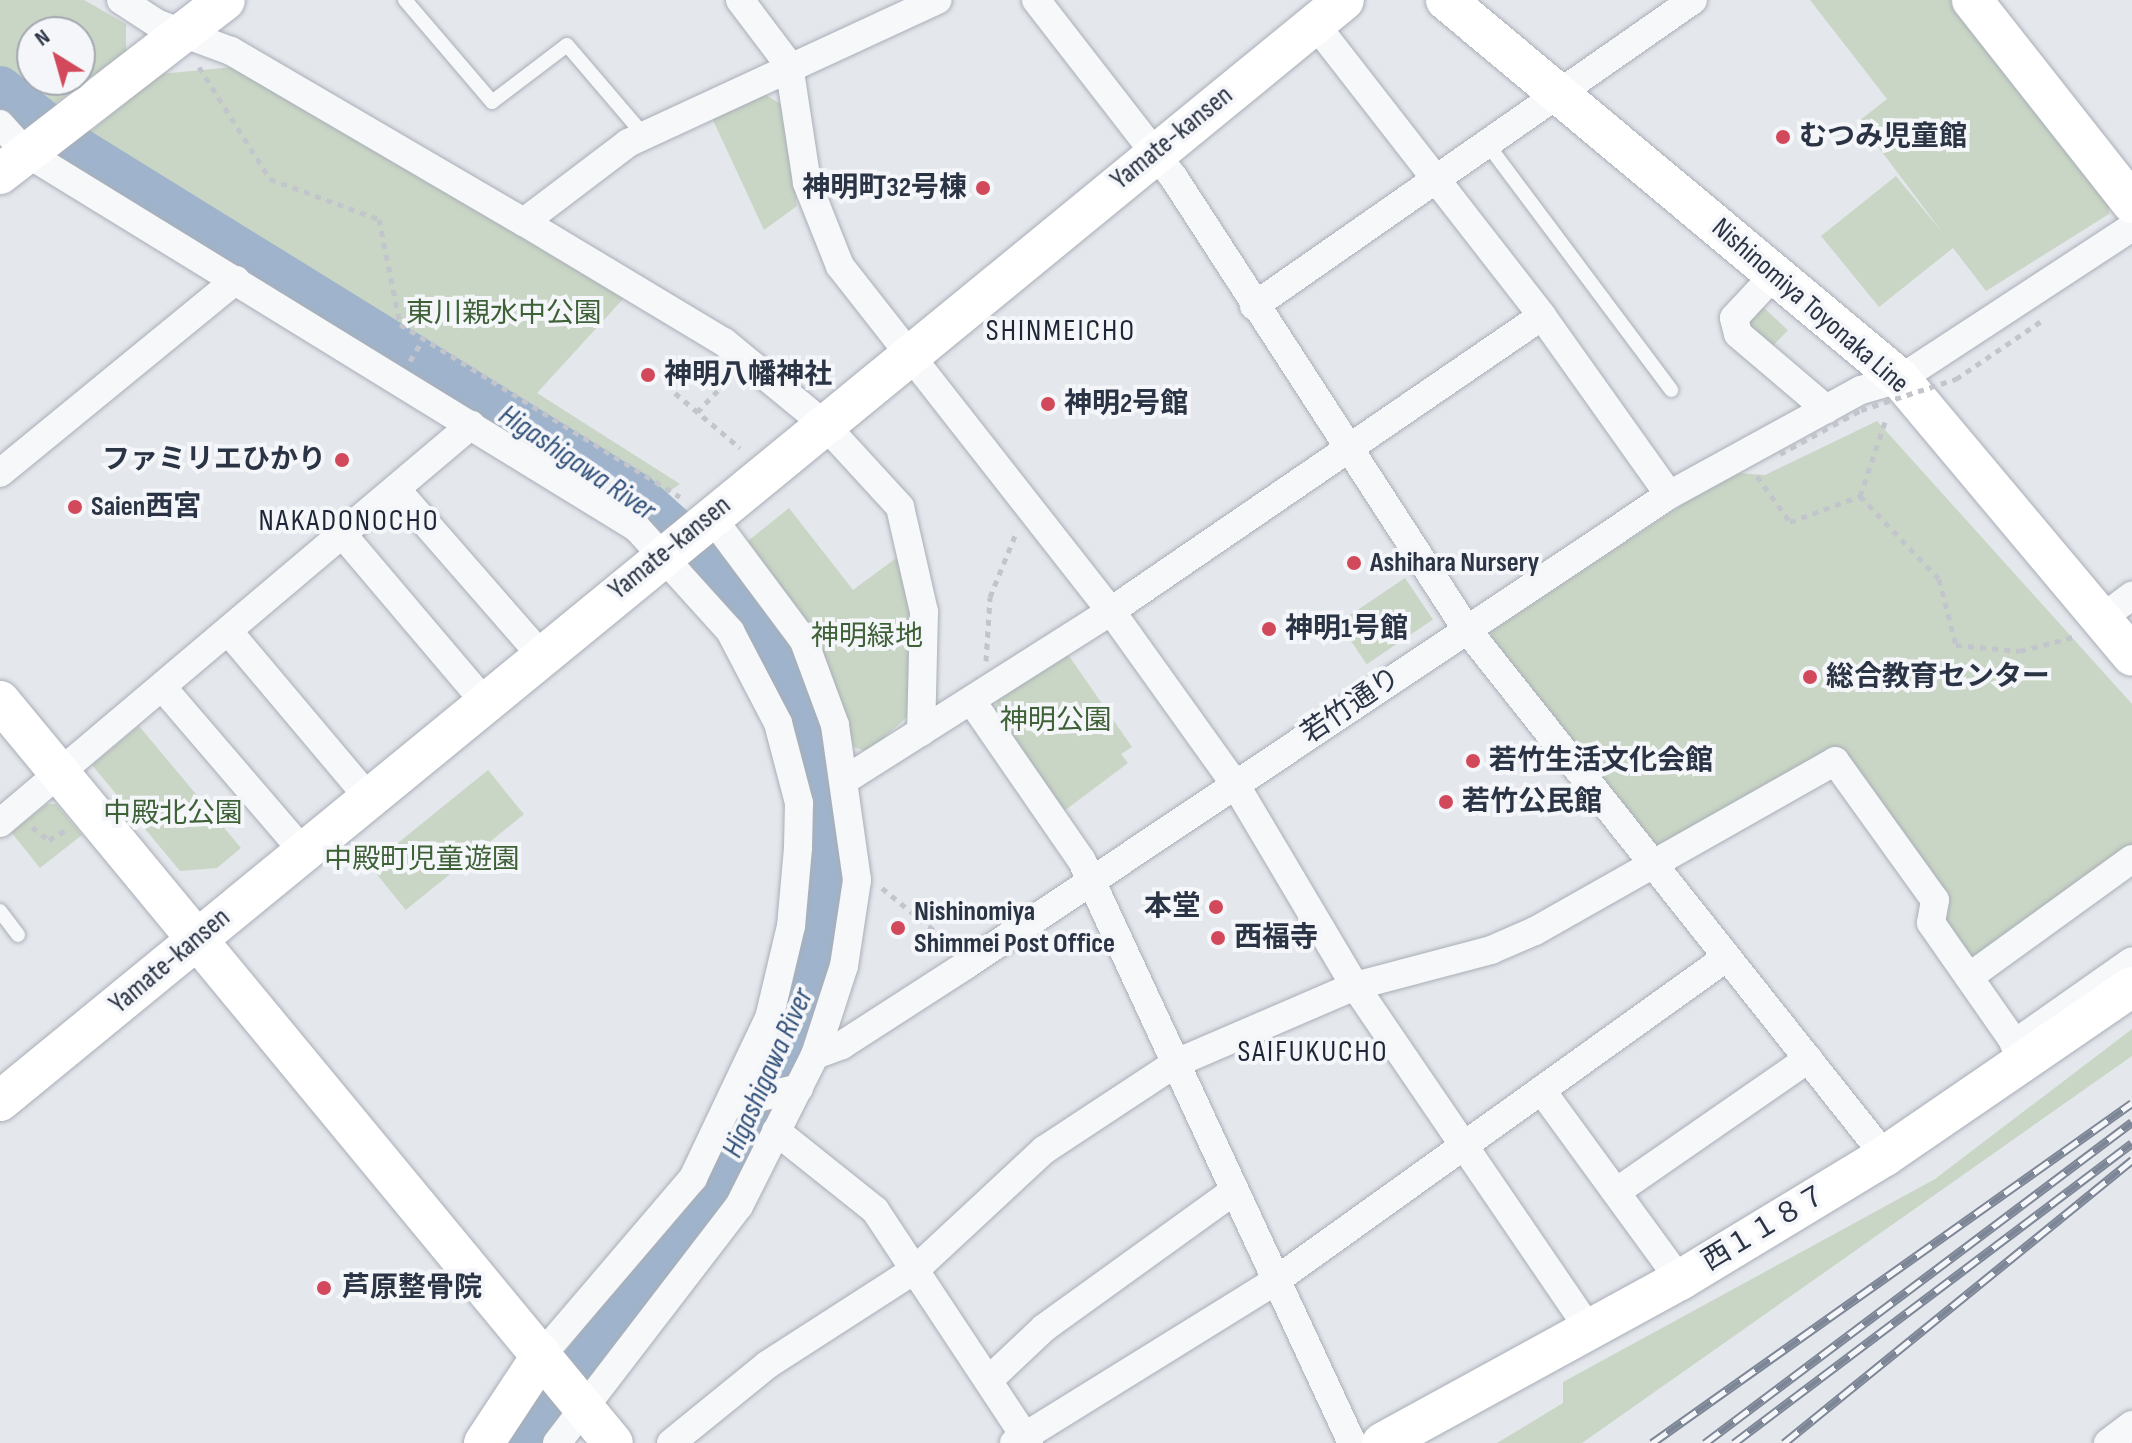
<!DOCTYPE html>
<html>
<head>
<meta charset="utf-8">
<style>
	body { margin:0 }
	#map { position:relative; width:2132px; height:1443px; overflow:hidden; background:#e4e7ec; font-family:"Sofia Sans Condensed","Noto Sans JP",sans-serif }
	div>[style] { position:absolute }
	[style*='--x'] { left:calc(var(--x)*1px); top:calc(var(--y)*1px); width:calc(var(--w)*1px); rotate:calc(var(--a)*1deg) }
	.green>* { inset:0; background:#c9d6c5; transform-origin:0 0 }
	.river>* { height:46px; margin:-23px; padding:0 23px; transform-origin:23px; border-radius:23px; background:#9fb4cc }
	.path>* { height:5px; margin-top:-2.5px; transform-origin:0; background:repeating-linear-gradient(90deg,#c2c5cb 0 6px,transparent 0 12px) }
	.roads { filter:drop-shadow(0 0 2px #a9aeb7) drop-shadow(0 0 2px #a9aeb7) }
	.lane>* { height:14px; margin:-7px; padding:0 7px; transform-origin:7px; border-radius:7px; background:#f7f8fa }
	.street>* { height:28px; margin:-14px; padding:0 14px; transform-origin:14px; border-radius:14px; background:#f7f8fa }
	.secondary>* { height:40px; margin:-20px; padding:0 20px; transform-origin:20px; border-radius:20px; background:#fff }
	.rail>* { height:9px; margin-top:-4.5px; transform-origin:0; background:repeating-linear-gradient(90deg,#f4f6f9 0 18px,#7d8696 0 36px); box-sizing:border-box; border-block:2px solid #7d8696 }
	.path-bridge>* { height:5px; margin-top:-2.5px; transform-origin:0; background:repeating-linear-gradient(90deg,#c2c5cb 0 6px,transparent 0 12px) }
	.dots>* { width:22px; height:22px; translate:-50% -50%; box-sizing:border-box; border:4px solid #f4f6f9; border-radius:50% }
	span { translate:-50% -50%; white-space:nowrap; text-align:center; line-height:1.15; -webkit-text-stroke:8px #f4f6f9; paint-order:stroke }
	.poi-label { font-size:28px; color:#2b3445; font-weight:700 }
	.left { translate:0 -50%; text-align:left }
	.right { translate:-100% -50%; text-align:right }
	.street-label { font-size:28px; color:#2b3445 }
	.park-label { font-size:28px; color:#3f6138 }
	.neighbourhood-label { font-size:30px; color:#1d2536; letter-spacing:2px }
	.water-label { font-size:30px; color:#34527a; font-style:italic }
	.north { position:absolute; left:16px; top:16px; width:80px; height:80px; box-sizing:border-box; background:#f4f6f9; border:2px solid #a4a8b1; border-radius:50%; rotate:323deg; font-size:22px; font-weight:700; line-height:32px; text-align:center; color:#2b3445 }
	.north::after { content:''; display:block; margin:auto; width:28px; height:36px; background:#d1495b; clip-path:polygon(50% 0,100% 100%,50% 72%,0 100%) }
</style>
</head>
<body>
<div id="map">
	<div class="green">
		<div style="clip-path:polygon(evenodd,0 0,84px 0,126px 24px,126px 52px,43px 112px,0 71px,0 0,32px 32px,80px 32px,80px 80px,32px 80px,32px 32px)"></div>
		<div style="clip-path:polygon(1810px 0,1956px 0,2109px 192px,2109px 214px,1986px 291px,1953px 248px,1879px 307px,1821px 236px,1896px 176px,1942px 232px,1859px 121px,1887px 99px)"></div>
		<div style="clip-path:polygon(233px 67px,624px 298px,537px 393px,680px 484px,661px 497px,84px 137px,160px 74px)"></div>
		<div style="clip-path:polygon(758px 90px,784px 106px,797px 206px,764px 230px,712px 118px)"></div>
		<div style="left:1763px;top:307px;width:34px;height:24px;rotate:43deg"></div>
		<div style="clip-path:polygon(1877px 421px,2132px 704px,2132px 850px,1984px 958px,1968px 958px,1836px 751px,1656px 846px,1490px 650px,1492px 631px,1683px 504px,1739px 473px,1765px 475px)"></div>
		<div style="clip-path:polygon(789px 508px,853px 590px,903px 553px,915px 631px,907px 717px,868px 752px,854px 747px,812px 629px,748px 541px)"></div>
		<div style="left:1405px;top:578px;width:50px;height:80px;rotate:56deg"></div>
		<div style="clip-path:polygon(1067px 653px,1132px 747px,1121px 754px,1128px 763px,1064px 811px,993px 714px,998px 699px)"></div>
		<div style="clip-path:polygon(139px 726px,241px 848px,217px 868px,180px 871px,92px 765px)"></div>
		<div style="left:488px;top:770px;width:57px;height:152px;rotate:51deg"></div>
		<div style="clip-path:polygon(47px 804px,56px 804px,82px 835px,40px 868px,11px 832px)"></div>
		<div style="clip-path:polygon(2132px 1029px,2132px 1056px,1582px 1443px,1497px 1443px,1563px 1403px,1563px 1382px,1935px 1179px)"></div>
	</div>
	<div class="river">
		<div style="--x:0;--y:89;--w:97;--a:38.3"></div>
		<div style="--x:76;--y:149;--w:657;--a:31.76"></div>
		<div style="--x:635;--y:495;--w:110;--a:41.7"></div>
		<div style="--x:717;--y:568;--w:63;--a:51.5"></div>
		<div style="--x:756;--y:617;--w:86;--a:63.1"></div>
		<div style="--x:795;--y:694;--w:93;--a:71.2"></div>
		<div style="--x:825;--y:782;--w:99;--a:88.3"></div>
		<div style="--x:828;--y:881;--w:125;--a:100.6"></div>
		<div style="--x:805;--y:1004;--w:237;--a:115.8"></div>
		<div style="--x:702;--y:1217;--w:290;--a:128.7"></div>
	</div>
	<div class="path">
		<div style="--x:199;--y:67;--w:133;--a:57.6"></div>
		<div style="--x:270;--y:179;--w:116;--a:20.2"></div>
		<div style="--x:379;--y:219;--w:107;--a:78.7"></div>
		<div style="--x:400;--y:324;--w:329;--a:31.7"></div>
		<div style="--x:410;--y:361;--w:27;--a:-59"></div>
		<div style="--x:675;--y:393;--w:85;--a:40.2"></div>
		<div style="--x:697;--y:412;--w:47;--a:-45.9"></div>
		<div style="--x:1757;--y:476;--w:57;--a:54.3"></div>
		<div style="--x:1790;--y:522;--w:75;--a:-20.4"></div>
		<div style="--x:1860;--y:496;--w:115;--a:46.4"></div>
		<div style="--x:1939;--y:579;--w:68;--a:75.6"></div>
		<div style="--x:1956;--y:645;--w:64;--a:5.4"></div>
		<div style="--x:2020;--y:651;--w:59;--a:-14.7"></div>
		<div style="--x:1860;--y:496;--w:81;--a:-71.3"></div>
		<div style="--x:986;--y:661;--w:64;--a:-86.4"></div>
		<div style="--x:990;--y:597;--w:69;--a:-67.9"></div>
		<div style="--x:32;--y:827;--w:21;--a:37"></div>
		<div style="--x:49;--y:840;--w:21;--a:-31"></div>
		<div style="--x:882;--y:888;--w:89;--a:39.1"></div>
	</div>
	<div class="roads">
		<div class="lane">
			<div style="--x:405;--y:0;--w:134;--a:49.5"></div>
			<div style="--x:492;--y:102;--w:94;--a:-37.2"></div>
			<div style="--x:567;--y:45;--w:118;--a:49.5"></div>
			<div style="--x:1488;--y:145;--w:306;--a:53.2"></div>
			<div style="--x:0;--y:911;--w:30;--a:53"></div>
		</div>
		<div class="street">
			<div style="--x:121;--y:0;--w:44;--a:33"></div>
			<div style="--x:158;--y:24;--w:78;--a:20.3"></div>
			<div style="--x:231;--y:51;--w:339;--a:30.3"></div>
			<div style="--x:524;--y:222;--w:233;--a:31"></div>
			<div style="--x:724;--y:342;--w:129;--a:39.4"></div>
			<div style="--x:824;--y:424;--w:113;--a:47.5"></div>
			<div style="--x:900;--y:507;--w:108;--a:77.1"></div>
			<div style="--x:924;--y:612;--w:120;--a:91.4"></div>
			<div style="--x:740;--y:0;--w:81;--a:53"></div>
			<div style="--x:789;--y:65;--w:119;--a:81.3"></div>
			<div style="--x:807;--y:183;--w:89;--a:68.3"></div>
			<div style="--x:840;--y:266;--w:439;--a:51.9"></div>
			<div style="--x:1111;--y:611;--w:213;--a:54.4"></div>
			<div style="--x:1235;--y:784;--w:235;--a:59.3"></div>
			<div style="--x:1355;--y:986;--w:417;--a:55.7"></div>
			<div style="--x:1036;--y:0;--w:225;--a:52.2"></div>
			<div style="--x:1174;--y:178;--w:535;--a:57.05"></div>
			<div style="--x:1465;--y:627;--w:675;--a:51.55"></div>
			<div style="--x:1315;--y:24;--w:370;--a:52.1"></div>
			<div style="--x:1542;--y:316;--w:219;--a:54.6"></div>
			<div style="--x:0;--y:124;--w:38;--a:48"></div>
			<div style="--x:25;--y:152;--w:718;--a:31.57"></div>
			<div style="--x:637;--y:528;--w:139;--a:47.9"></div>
			<div style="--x:730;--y:631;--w:104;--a:62.4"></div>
			<div style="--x:778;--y:723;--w:83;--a:75.3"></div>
			<div style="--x:799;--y:803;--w:45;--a:91.3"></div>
			<div style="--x:798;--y:848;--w:78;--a:95.1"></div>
			<div style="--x:791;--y:926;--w:95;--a:103.4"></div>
			<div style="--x:769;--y:1018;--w:177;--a:115.4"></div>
			<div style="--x:693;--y:1178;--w:233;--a:130.5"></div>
			<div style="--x:524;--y:222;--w:131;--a:-37.2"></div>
			<div style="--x:628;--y:143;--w:341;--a:-24.8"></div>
			<div style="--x:1775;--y:274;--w:60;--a:133"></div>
			<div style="--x:1734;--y:318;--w:16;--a:76"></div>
			<div style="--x:1738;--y:334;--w:116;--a:40.4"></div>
			<div style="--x:1254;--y:306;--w:535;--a:-34.88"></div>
			<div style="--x:0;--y:473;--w:305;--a:-39.3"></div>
			<div style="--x:396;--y:489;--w:219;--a:48.9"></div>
			<div style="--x:343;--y:535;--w:216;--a:49.7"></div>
			<div style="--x:2101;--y:619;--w:39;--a:-37"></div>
			<div style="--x:229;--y:632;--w:214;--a:49.9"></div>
			<div style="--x:163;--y:688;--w:213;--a:49.4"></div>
			<div style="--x:973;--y:703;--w:192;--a:55.4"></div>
			<div style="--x:1082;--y:861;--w:642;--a:65.11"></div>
			<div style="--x:848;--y:778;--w:312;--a:-32.4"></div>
			<div style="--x:1111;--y:611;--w:522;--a:-34.39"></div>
			<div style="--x:0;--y:823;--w:617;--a:-40.2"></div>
			<div style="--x:1969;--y:977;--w:201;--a:-35.9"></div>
			<div style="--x:2014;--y:1044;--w:144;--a:-35.1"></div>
			<div style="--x:815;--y:1055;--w:29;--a:-20"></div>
			<div style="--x:842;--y:1045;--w:148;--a:-32.8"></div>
			<div style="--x:966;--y:965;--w:846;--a:-33.77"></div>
			<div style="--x:1669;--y:495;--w:219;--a:-28.7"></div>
			<div style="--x:1861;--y:390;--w:41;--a:-15.8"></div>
			<div style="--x:1900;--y:379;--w:277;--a:-33.2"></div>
			<div style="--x:1542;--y:1091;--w:234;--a:53.9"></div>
			<div style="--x:731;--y:1104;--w:70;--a:-13.2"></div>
			<div style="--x:776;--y:1131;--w:127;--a:38.6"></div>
			<div style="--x:875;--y:1210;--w:279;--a:56.5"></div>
			<div style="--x:1616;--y:1192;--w:234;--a:-34.7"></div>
			<div style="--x:991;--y:1378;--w:73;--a:-43.3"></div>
			<div style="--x:1044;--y:1328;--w:234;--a:-35.8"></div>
			<div style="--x:557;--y:1443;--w:299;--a:-52.5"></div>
			<div style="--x:739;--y:1206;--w:169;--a:-63.3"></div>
			<div style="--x:815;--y:1055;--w:94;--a:-72"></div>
			<div style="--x:844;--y:966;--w:87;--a:-81.4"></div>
			<div style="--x:857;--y:880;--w:157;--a:-98.1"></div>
			<div style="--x:835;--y:725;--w:90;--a:-110.3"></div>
			<div style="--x:804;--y:641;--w:157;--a:-126.7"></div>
			<div style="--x:671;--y:1443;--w:124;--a:-39.1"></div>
			<div style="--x:767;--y:1365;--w:177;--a:-32.8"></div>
			<div style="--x:916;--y:1269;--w:175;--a:-42.9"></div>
			<div style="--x:1044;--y:1150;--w:158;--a:-33.4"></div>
			<div style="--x:1176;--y:1063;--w:195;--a:-23.3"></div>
			<div style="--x:1355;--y:986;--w:141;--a:-14.8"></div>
			<div style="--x:1491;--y:950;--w:48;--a:-23.4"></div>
			<div style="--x:1535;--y:931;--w:345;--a:-29.5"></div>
			<div style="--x:1835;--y:761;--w:171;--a:54.3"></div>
			<div style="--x:1935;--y:900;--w:23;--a:100"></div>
			<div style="--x:1931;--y:923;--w:169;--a:55.1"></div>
			<div style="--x:1014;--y:1443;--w:307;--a:-31.8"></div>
			<div style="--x:1275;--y:1281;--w:556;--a:-35.63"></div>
			<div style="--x:2108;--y:1443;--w:30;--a:-37"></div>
		</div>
		<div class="secondary">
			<div style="--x:1446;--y:0;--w:591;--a:39.86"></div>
			<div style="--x:1900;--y:379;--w:361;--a:50"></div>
			<div style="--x:1972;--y:0;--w:258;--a:51.8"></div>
			<div style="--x:0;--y:174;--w:284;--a:-37.7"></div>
			<div style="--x:0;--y:701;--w:962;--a:50.44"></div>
			<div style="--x:0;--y:1101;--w:1737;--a:-39.32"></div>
			<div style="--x:484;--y:1443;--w:105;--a:-56.6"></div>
			<div style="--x:1382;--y:1443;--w:340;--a:-28.7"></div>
			<div style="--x:1680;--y:1280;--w:240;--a:-31.2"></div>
			<div style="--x:1885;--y:1156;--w:299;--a:-34.4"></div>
		</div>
	</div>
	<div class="rail">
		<div style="--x:1652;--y:1443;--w:588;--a:-35.31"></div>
		<div style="--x:1705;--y:1443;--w:534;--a:-36.93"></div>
		<div style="--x:1734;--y:1443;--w:498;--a:-37"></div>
		<div style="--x:1784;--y:1443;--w:449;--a:-39.1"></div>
	</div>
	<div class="path-bridge">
		<div style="--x:1780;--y:454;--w:92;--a:-28.5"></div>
		<div style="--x:1861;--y:410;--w:100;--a:-18.1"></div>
		<div style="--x:1956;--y:379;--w:102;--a:-34.2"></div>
	</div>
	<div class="dots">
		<div style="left:1783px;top:137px;background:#d1495b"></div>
		<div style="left:983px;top:188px;background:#d1495b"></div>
		<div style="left:648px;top:375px;background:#d1495b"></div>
		<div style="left:1048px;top:404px;background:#d1495b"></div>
		<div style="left:342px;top:460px;background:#d1495b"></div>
		<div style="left:75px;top:507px;background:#d1495b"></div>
		<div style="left:1354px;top:563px;background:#d1495b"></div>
		<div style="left:1269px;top:629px;background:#d1495b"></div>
		<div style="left:1810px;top:677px;background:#d1495b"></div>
		<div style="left:1473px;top:761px;background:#d1495b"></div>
		<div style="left:1446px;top:802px;background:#d1495b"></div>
		<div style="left:1216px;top:907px;background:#d1495b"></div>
		<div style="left:898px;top:928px;background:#d1495b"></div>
		<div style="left:1218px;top:938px;background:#d1495b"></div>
		<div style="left:324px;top:1288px;background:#d1495b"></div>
	</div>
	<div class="poi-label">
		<span class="left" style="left:1799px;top:137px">むつみ児童館</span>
		<span class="right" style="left:967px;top:188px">神明町32号棟</span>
		<span class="left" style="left:664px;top:375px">神明八幡神社</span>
		<span class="left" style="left:1064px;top:404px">神明2号館</span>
		<span class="right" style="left:326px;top:460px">ファミリエひかり</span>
		<span class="left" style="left:91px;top:507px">Saien西宮</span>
		<span class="left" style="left:1370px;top:563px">Ashihara Nursery</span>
		<span class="left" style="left:1285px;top:629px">神明1号館</span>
		<span class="left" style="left:1826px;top:677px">総合教育センター</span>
		<span class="left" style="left:1489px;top:761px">若竹生活文化会館</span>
		<span class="left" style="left:1462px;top:802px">若竹公民館</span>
		<span class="right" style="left:1200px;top:907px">本堂</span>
		<span class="left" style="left:914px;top:928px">Nishinomiya<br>Shimmei Post Office</span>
		<span class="left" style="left:1234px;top:938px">西福寺</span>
		<span class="left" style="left:342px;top:1288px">芦原整骨院</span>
	</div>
	<div class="street-label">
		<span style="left:1172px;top:138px;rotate:-39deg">Yamate-kansen</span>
		<span style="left:1810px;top:306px;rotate:41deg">Nishinomiya Toyonaka Line</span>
		<span style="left:670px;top:548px;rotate:-39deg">Yamate-kansen</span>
		<span style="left:1351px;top:706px;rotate:-34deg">若竹通り</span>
		<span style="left:170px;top:961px;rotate:-40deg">Yamate-kansen</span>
		<span style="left:1765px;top:1228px;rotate:-31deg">西１１８７</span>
	</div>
	<div class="park-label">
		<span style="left:504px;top:314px">東川親水中公園</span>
		<span style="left:867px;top:637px">神明緑地</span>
		<span style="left:1056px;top:721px">神明公園</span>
		<span style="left:173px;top:814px">中殿北公園</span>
		<span style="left:422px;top:860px">中殿町児童遊園</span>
	</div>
	<div class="neighbourhood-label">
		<span style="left:1061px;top:331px">SHINMEICHO</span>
		<span style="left:349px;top:521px">NAKADONOCHO</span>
		<span style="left:1313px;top:1052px">SAIFUKUCHO</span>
	</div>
	<div class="water-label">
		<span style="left:577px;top:463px;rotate:34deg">Higashigawa River</span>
		<span style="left:768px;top:1073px;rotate:-66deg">Higashigawa River</span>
	</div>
	<div class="north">N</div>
</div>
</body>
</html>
